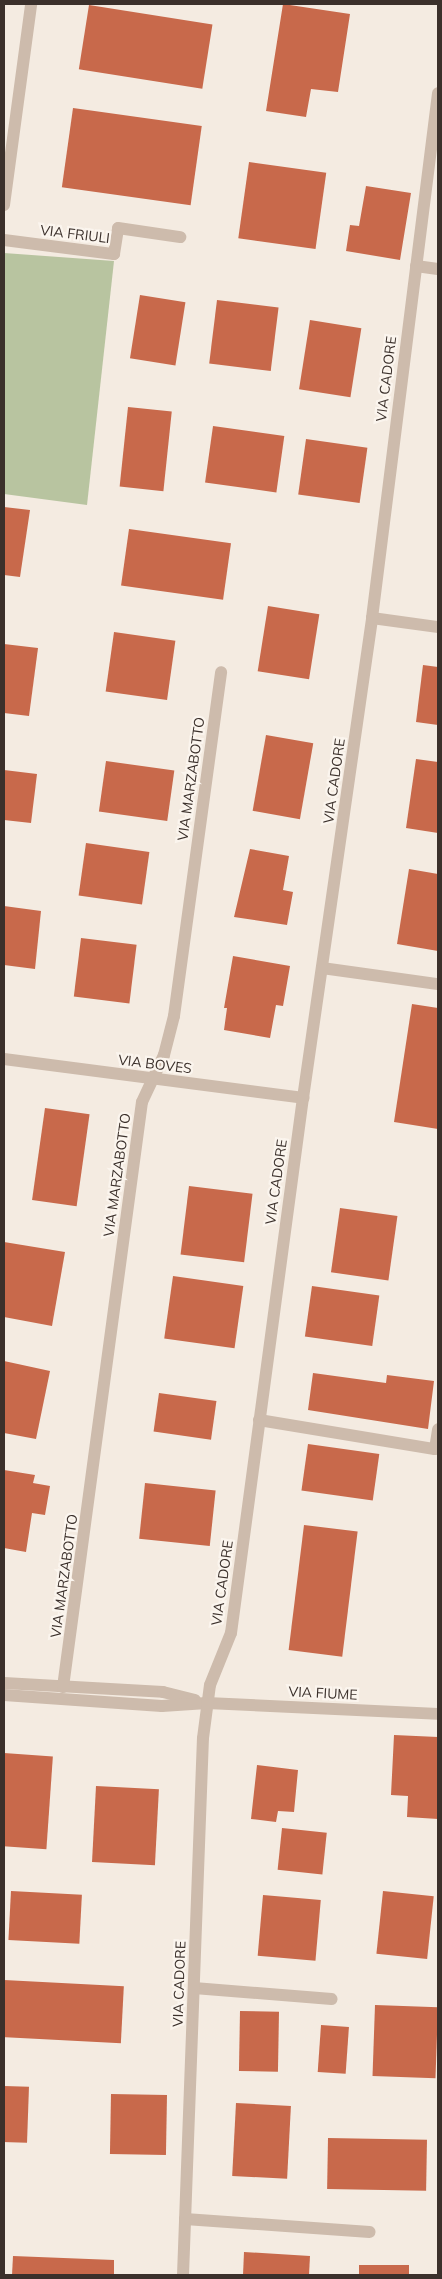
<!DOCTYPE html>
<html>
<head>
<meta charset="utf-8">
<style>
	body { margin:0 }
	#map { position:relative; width:442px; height:2279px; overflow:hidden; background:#f4ebe1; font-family:Mulish,sans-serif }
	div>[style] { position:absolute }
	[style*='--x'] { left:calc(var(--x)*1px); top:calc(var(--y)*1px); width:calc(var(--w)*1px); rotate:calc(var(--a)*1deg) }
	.green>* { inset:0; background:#b8c4a0 }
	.building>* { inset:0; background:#c8694b; transform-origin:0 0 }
	.minor>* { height:12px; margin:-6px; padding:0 6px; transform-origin:6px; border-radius:6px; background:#cdbbac }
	span { translate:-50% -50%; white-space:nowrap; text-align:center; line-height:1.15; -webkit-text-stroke:4.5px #fbf5ee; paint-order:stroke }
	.street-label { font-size:14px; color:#3b302b }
	.frame { position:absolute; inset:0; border:5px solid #3b302b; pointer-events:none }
</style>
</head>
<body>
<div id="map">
	<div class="green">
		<div style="clip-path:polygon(4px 253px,114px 261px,87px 505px,4px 494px)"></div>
	</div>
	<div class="building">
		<div style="clip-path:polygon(283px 4px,350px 14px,338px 92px,311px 89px,306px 117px,266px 111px)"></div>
		<div style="left:89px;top:5px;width:125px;height:65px;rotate:9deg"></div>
		<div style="left:73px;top:108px;width:130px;height:80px;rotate:8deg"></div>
		<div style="left:249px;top:162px;width:78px;height:77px;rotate:8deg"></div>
		<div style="clip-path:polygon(366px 186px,411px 193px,400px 260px,346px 251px,350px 225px,359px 226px)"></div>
		<div style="left:140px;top:295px;width:46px;height:64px;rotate:9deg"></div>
		<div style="left:217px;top:300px;width:62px;height:64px;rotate:7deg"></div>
		<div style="left:310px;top:320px;width:52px;height:70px;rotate:9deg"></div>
		<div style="left:128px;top:407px;width:44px;height:80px;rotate:6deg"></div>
		<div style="left:213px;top:426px;width:72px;height:57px;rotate:8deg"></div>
		<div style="left:306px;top:439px;width:62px;height:56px;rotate:8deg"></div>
		<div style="clip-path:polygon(4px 507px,30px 510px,20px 577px,4px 575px)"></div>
		<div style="left:129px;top:529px;width:103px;height:57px;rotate:8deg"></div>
		<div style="left:268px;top:606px;width:52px;height:66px;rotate:9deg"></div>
		<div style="left:114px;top:632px;width:62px;height:60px;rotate:8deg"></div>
		<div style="clip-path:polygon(4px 644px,38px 648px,29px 716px,4px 713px)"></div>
		<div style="clip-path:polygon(423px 665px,438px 667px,438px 725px,416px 722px)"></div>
		<div style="left:266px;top:735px;width:48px;height:77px;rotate:10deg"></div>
		<div style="clip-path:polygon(416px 759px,438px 762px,438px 833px,406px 828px)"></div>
		<div style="left:106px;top:761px;width:69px;height:51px;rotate:8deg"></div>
		<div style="clip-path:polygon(4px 770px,37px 774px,31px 823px,4px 820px)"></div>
		<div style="left:86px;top:843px;width:64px;height:53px;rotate:8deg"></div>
		<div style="clip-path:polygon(250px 849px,289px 856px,283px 890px,293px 892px,287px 925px,234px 917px)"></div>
		<div style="clip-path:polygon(409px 869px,438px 874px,438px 951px,397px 944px)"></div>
		<div style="clip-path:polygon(4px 906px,41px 911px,35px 969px,4px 965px)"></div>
		<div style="left:81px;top:938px;width:56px;height:59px;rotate:7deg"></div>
		<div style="clip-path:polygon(233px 956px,290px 966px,283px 1006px,276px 1005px,270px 1038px,224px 1030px,227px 1008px,224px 1008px)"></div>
		<div style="clip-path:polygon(412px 1004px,438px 1008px,438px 1129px,394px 1122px)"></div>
		<div style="left:45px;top:1108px;width:45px;height:93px;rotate:8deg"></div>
		<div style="left:189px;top:1186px;width:64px;height:69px;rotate:7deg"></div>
		<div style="left:340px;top:1208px;width:58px;height:65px;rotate:8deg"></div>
		<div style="clip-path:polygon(4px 1242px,65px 1252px,52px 1326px,4px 1317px)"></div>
		<div style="left:173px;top:1276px;width:71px;height:63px;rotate:8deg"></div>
		<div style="left:312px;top:1286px;width:68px;height:51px;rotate:8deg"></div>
		<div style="clip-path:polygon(4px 1361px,50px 1371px,36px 1439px,4px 1433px)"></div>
		<div style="clip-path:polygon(313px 1373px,386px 1383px,387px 1375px,434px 1381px,428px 1429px,308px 1410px)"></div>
		<div style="left:159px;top:1393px;width:58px;height:39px;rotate:8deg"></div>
		<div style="left:308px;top:1444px;width:72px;height:47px;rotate:8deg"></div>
		<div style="clip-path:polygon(4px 1470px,35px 1475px,33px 1483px,50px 1486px,45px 1515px,32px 1513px,26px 1552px,4px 1548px)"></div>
		<div style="left:145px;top:1483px;width:71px;height:56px;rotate:6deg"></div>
		<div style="left:304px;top:1525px;width:54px;height:126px;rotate:7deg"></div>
		<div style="clip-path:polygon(394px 1735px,438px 1737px,438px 1819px,407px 1817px,408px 1796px,391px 1795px)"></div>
		<div style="left:4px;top:1753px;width:49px;height:93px;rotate:4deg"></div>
		<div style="clip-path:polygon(257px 1765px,298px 1770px,294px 1812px,278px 1811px,276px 1822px,251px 1819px)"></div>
		<div style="left:96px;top:1786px;width:63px;height:76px;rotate:3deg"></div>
		<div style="left:282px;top:1828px;width:45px;height:42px;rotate:6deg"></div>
		<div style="left:11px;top:1891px;width:71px;height:49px;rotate:3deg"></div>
		<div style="left:383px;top:1891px;width:51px;height:63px;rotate:6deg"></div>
		<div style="left:263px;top:1895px;width:58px;height:61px;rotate:5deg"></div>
		<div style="left:4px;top:1980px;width:120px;height:57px;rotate:3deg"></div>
		<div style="left:375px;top:2005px;width:63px;height:71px;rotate:2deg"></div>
		<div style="left:240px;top:2011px;width:39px;height:60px;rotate:1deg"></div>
		<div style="left:321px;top:2025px;width:28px;height:47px;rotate:4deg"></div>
		<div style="left:4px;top:2086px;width:25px;height:56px;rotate:2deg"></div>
		<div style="left:111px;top:2094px;width:56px;height:60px;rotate:1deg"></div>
		<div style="left:236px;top:2103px;width:55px;height:73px;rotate:3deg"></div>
		<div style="left:328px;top:2138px;width:99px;height:51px;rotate:1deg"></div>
		<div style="clip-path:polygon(244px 2252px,310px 2256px,309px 2275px,243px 2275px)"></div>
		<div style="clip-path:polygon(13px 2256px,114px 2260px,114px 2275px,12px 2275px)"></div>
		<div style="left:359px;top:2265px;width:50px;height:10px"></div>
	</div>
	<div class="minor">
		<div style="--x:4;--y:205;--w:203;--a:-82.3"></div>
		<div style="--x:4;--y:240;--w:111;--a:7.3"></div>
		<div style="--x:114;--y:254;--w:26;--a:-81"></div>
		<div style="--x:118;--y:228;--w:63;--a:8.3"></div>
		<div style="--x:416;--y:266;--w:22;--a:8"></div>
		<div style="--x:372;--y:618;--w:67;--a:7.8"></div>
		<div style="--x:322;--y:968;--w:117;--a:7.9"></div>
		<div style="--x:4;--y:1059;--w:302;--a:7.4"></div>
		<div style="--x:259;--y:1420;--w:178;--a:9.4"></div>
		<div style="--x:435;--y:1449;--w:20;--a:-81"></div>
		<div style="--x:4;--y:1683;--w:159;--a:3.2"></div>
		<div style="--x:163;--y:1692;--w:33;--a:14"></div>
		<div style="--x:63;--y:1687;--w:590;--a:-82.31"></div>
		<div style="--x:142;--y:1102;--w:52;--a:-64.9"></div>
		<div style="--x:164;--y:1055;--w:40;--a:-75.6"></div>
		<div style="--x:174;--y:1016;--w:347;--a:-82.2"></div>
		<div style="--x:4;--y:1695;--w:158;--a:4"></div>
		<div style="--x:162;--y:1706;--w:45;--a:-3.8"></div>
		<div style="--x:207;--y:1703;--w:231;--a:2.7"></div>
		<div style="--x:194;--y:1988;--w:138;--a:4.6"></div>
		<div style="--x:185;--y:2219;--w:185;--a:4"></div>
		<div style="--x:183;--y:2275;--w:537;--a:-87.87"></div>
		<div style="--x:203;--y:1738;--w:53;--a:-82.5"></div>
		<div style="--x:210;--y:1685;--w:56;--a:-68"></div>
		<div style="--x:231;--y:1633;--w:540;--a:-82.34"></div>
		<div style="--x:303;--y:1098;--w:485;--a:-81.8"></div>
		<div style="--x:372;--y:618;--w:529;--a:-82.83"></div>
	</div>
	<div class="street-label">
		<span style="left:75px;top:234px;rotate:7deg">VIA FRIULI</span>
		<span style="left:386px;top:379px;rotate:-83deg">VIA CADORE</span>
		<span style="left:191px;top:779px;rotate:-82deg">VIA MARZABOTTO</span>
		<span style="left:334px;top:781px;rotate:-82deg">VIA CADORE</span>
		<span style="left:155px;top:1064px;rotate:7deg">VIA BOVES</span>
		<span style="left:117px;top:1175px;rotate:-82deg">VIA MARZABOTTO</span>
		<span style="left:276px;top:1182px;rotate:-82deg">VIA CADORE</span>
		<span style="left:64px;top:1576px;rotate:-82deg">VIA MARZABOTTO</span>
		<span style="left:222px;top:1583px;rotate:-82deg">VIA CADORE</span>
		<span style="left:323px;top:1693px;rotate:3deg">VIA FIUME</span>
		<span style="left:179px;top:1984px;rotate:-88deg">VIA CADORE</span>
	</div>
	<div class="frame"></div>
</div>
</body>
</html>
